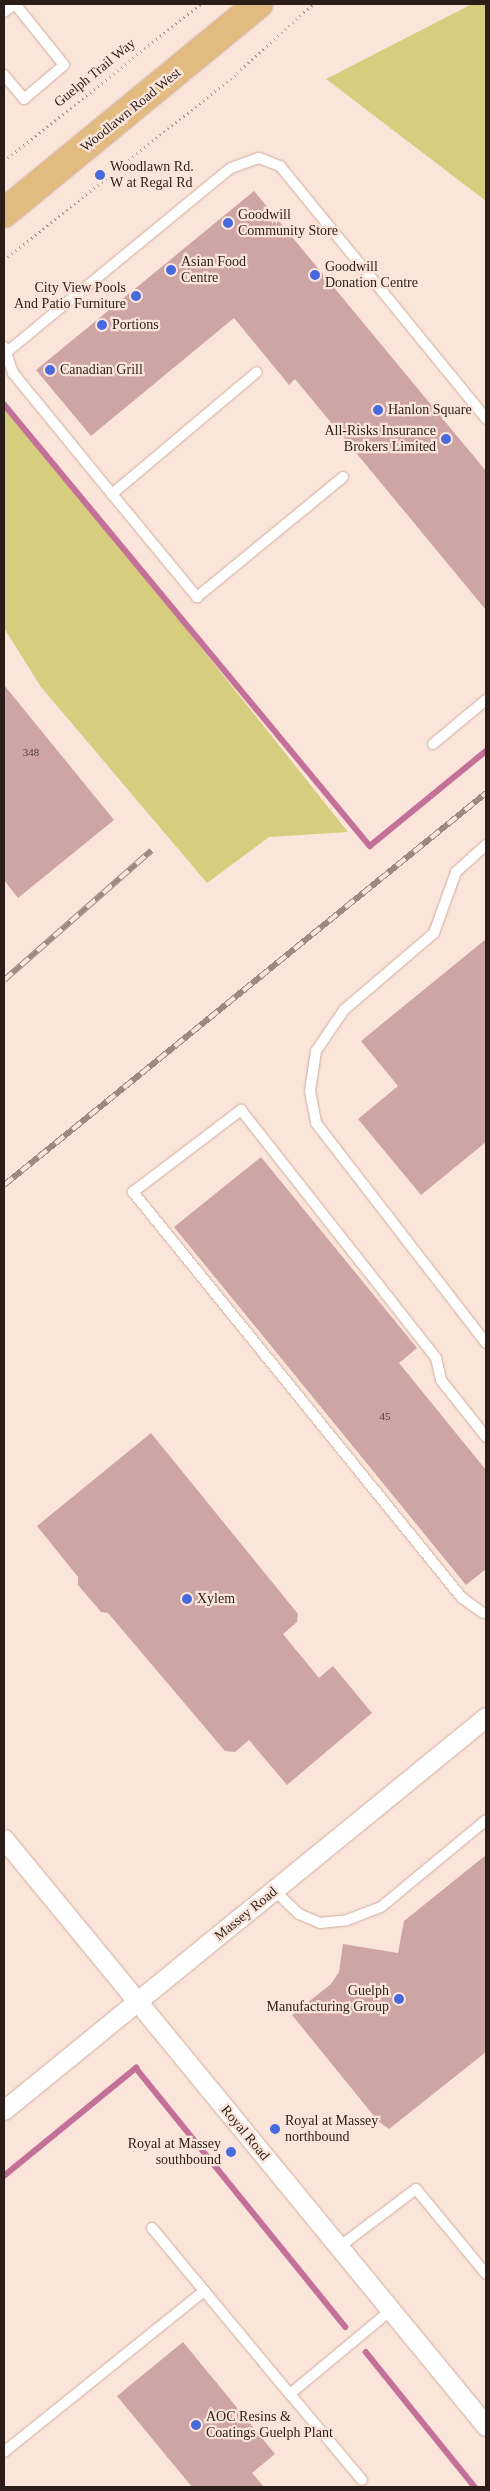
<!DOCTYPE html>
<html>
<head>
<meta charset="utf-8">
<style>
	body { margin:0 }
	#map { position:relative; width:490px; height:2491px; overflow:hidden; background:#fbe5db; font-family:"Times New Roman",serif }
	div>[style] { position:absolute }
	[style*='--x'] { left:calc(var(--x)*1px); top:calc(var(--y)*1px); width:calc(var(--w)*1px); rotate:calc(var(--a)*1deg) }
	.green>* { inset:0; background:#d7cd7f }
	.stream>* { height:5.5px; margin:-2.75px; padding:0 2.75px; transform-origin:2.75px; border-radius:2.75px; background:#c37198 }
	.building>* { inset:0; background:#cda5a5 }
	.path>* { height:3px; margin-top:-1.5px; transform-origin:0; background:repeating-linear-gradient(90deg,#aa978f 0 1px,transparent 0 5px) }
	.roads { filter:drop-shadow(0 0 1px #cfac9c) drop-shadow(0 0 1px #cfac9c) }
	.service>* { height:10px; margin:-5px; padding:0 5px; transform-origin:5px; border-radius:5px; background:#fff }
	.minor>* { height:19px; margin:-9.5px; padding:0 9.5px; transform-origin:9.5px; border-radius:9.5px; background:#fff }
	.primary>* { height:28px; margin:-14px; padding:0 14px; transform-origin:14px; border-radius:14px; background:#e1bb7f }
	.rail>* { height:5.5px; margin-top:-2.75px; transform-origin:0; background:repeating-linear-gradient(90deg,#fbe5db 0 11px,#9c8a82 0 22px); box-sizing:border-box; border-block:1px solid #9c8a82 }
	.dots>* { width:14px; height:14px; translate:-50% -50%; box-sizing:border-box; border:2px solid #fbe5db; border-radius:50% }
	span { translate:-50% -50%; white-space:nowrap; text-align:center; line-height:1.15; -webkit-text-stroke:4.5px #fbe5db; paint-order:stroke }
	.number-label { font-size:11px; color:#54403b }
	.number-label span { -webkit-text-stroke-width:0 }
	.street-label { font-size:14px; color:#2b1e18 }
	.poi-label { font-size:14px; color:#2b1e18 }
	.left { translate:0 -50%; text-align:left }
	.right { translate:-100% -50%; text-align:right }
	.frame { position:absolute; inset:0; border:5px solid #2b1e18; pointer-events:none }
</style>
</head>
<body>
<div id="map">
	<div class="green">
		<div style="clip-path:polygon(472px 4px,486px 4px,486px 201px,326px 79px)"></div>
		<div style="clip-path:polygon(4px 400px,348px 832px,269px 837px,207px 883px,41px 687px,4px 628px)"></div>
	</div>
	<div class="stream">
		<div style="--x:4;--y:404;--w:574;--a:50.37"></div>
		<div style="--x:370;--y:846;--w:150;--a:-39.3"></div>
		<div style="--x:4;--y:2176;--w:171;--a:-39.3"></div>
		<div style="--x:136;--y:2068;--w:333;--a:51"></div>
		<div style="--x:366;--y:2352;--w:174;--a:51.1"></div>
	</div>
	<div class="building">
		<div style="clip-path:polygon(254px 191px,486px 471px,486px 610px,295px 379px,289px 385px,234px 318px,91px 436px,36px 370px)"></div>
		<div style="clip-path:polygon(4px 685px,114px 820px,18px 898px,4px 880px)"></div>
		<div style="clip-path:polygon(486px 939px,486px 1142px,421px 1195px,358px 1119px,398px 1086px,361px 1041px)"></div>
		<div style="clip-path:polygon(261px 1157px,417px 1348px,399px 1363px,486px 1470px,486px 1569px,466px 1585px,174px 1227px)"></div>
		<div style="clip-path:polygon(151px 1433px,298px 1614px,297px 1622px,283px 1634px,319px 1678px,333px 1666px,372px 1713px,287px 1785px,249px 1740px,235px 1752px,225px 1751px,108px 1613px,101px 1612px,78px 1585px,78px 1577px,37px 1526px)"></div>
		<div style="clip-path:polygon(486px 1855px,486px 2052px,389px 2129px,378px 2121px,292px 2015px,331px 1984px,339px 1972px,343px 1944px,398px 1953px,404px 1921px)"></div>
		<div style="clip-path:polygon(183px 2342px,275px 2454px,252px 2473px,264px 2487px,192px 2487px,117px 2396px)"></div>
	</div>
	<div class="path">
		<div style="--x:4;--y:161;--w:252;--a:-38.6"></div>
		<div style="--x:4;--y:260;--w:299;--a:-38.7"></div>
		<div style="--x:237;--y:73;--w:103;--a:-42.2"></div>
	</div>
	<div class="roads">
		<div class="service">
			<div style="--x:4;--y:12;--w:14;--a:-36"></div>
			<div style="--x:4;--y:75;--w:31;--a:50"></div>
			<div style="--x:24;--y:99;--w:52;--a:-40.4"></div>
			<div style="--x:64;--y:65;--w:78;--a:-128.8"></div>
			<div style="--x:4;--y:347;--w:28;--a:71"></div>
			<div style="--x:13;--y:373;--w:156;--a:50.7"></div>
			<div style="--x:112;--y:494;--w:189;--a:-40.1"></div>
			<div style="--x:8;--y:351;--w:288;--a:-39.4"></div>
			<div style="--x:231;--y:168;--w:30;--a:-20"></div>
			<div style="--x:259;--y:158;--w:22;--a:21"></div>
			<div style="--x:280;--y:166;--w:326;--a:50.8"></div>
			<div style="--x:112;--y:494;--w:134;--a:50.5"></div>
			<div style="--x:197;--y:597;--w:189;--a:-39.4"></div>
			<div style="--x:433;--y:744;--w:69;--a:-39.7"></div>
			<div style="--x:486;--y:845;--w:40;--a:138"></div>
			<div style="--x:456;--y:872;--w:65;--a:109.8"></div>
			<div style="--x:434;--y:933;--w:118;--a:139.5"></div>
			<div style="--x:344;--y:1010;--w:50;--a:124.3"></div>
			<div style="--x:316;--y:1051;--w:40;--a:98.5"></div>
			<div style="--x:310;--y:1091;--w:33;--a:79"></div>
			<div style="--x:316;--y:1123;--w:278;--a:52.3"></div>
			<div style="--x:483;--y:1613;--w:26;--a:-144"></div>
			<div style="--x:462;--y:1598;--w:523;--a:-129.02"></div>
			<div style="--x:133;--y:1192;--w:136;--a:-37.2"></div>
			<div style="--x:241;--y:1110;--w:315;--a:51.8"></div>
			<div style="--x:436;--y:1358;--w:23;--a:77"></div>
			<div style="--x:441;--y:1380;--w:73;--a:51.7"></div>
			<div style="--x:275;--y:1891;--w:33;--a:44"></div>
			<div style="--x:299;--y:1914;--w:23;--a:23"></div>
			<div style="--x:320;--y:1923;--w:27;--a:-6"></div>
			<div style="--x:347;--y:1920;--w:36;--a:-21"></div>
			<div style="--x:381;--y:1907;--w:136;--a:-39.6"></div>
			<div style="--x:152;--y:2228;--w:216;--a:50.3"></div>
			<div style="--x:290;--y:2394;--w:130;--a:-39.7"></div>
			<div style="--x:339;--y:2247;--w:96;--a:-37"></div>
			<div style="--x:416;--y:2189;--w:110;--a:50.5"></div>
			<div style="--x:290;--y:2394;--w:112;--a:50.1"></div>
			<div style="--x:4;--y:2452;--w:257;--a:-38.8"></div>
		</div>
		<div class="minor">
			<div style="--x:4;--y:1839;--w:760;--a:50.61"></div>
			<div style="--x:4;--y:2110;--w:622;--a:-39.19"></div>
		</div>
		<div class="primary">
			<div style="--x:4;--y:213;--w:329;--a:-39.4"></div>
		</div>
	</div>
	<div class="rail">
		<div style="--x:4;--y:980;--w:196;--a:-41.3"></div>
		<div style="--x:4;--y:1185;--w:621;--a:-39.12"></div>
	</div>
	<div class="dots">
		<div style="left:100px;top:175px;background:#476add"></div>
		<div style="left:228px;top:223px;background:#476add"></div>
		<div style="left:171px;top:270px;background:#476add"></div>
		<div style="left:315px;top:275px;background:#476add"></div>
		<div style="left:136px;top:296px;background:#476add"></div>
		<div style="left:102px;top:325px;background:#476add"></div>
		<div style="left:50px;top:370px;background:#476add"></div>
		<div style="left:378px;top:410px;background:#476add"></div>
		<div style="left:446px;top:439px;background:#476add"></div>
		<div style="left:187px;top:1599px;background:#476add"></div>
		<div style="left:399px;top:1999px;background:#476add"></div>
		<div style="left:275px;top:2129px;background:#476add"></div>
		<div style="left:231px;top:2152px;background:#476add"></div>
		<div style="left:196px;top:2425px;background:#476add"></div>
	</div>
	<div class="number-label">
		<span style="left:31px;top:752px">348</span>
		<span style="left:385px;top:1416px">45</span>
	</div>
	<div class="street-label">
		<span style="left:95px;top:73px;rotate:-39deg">Guelph Trail Way</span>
		<span style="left:131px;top:110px;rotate:-39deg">Woodlawn Road West</span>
		<span style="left:246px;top:1914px;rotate:-39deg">Massey Road</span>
		<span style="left:245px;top:2133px;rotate:50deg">Royal Road</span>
	</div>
	<div class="poi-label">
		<span class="left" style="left:110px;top:175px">Woodlawn Rd.<br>W at Regal Rd</span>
		<span class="left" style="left:238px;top:223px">Goodwill<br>Community Store</span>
		<span class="left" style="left:181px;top:270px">Asian Food<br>Centre</span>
		<span class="left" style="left:325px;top:275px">Goodwill<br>Donation Centre</span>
		<span class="right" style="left:126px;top:296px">City View Pools<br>And Patio Furniture</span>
		<span class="left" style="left:112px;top:325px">Portions</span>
		<span class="left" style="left:60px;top:370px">Canadian Grill</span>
		<span class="left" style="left:388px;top:410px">Hanlon Square</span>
		<span class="right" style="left:436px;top:439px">All-Risks Insurance<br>Brokers Limited</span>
		<span class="left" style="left:197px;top:1599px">Xylem</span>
		<span class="right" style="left:389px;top:1999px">Guelph<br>Manufacturing Group</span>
		<span class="left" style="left:285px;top:2129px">Royal at Massey<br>northbound</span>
		<span class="right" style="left:221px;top:2152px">Royal at Massey<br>southbound</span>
		<span class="left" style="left:206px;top:2425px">AOC Resins &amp;<br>Coatings Guelph Plant</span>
	</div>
	<div class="frame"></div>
</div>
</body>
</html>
